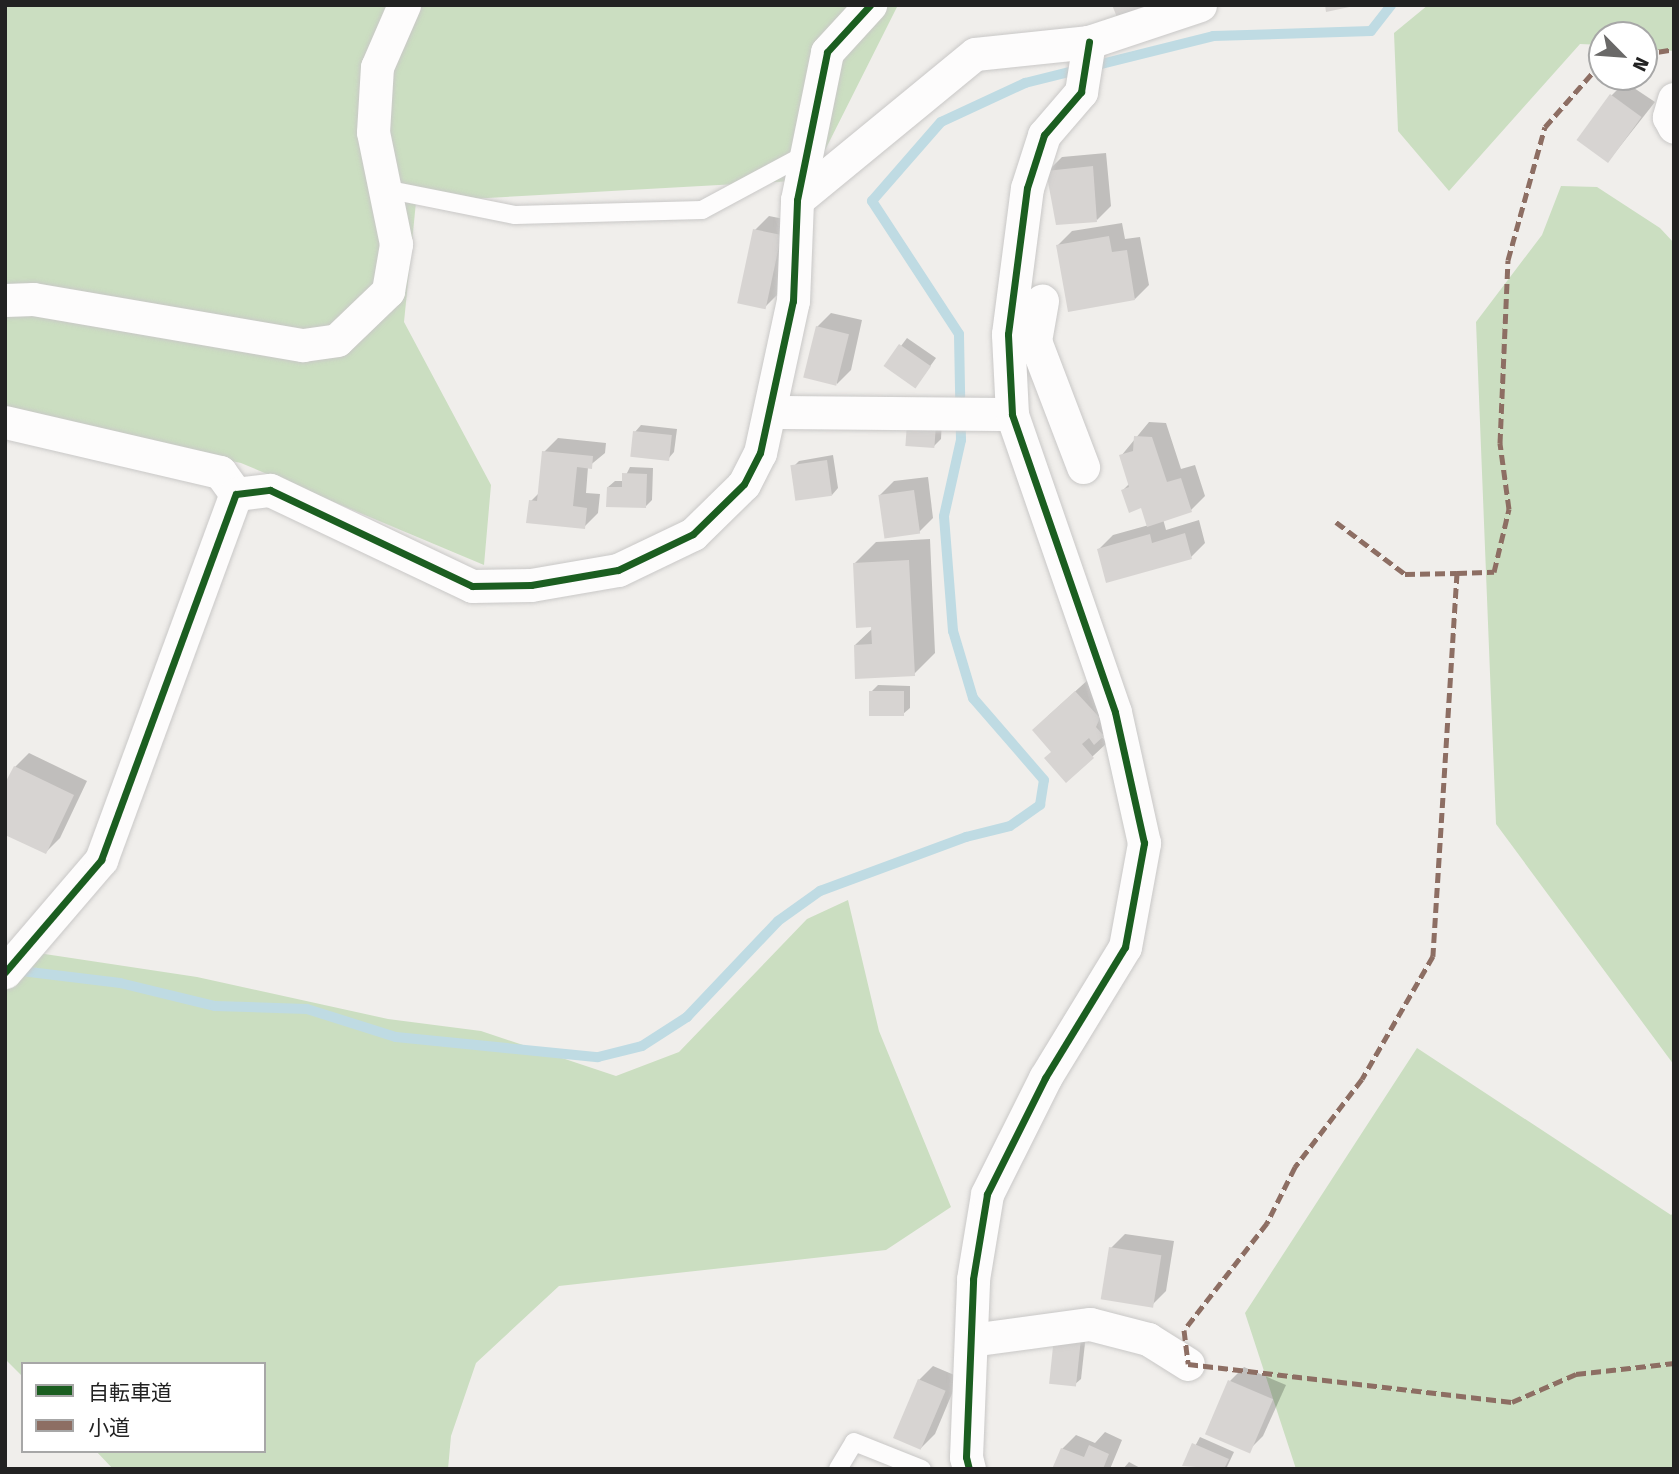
<!DOCTYPE html>
<html>
<head>
<meta charset="utf-8">
<style>
	body { margin:0 }
	#map { position:relative; width:1679px; height:1474px; overflow:hidden; background:#f0eeeb; font-family:"Fira Sans","Noto Sans JP",sans-serif }
	div>[style] { position:absolute }
	[style*='--x'] { left:calc(var(--x)*1px); top:calc(var(--y)*1px); width:calc(var(--w)*1px); rotate:calc(var(--a)*1deg) }
	.forest>* { inset:0; background:#cbdec1 }
	.shadow>* { inset:0; background:#0003 }
	.stream>* { height:10px; margin:-5px; padding:0 5px; transform-origin:5px; border-radius:5px; background:#bfdbe3 }
	.building>* { inset:0; background:#d7d4d2; transform-origin:0 0 }
	.roads { filter:drop-shadow(0 0 2px #c9c8c7) drop-shadow(0 0 2px #c9c8c7) }
	.service>* { height:18px; margin:-9px; padding:0 9px; transform-origin:9px; border-radius:9px; background:#fdfcfc }
	.minor>* { height:33px; margin:-16.5px; padding:0 16.5px; transform-origin:16.5px; border-radius:16.5px; background:#fdfcfc }
	.quiet>* { height:5px; margin-top:-2.5px; transform-origin:0; background:repeating-linear-gradient(90deg,#8d6e63 0 10px,transparent 0 15px) }
	.cycleway>* { height:7px; margin:-3.5px; padding:0 3.5px; transform-origin:3.5px; border-radius:3.5px; background:#1b5e20 }
	span { translate:-50% -50%; white-space:nowrap; text-align:center; line-height:1.15; -webkit-text-stroke:5px #fff; paint-order:stroke }
	.frame { position:absolute; inset:0; border:7px solid #222; pointer-events:none }
	.legend { position:absolute; left:21px; top:1362px; width:245px; height:91px; box-sizing:border-box; background:#fff; border:2px solid #a7a7a7; margin:0; padding:9px 12px; list-style:none; font-size:21px; color:#222 }
	.legend li { display:flex; align-items:center; gap:14px; height:35px }
	.legend b { width:35px; border:2px solid #a7a7a7 }
	.north { position:absolute; left:1588px; top:21px; width:70px; height:70px; box-sizing:border-box; background:#fff; border:2px solid #a7a7a7; border-radius:50%; rotate:115deg; font-size:19px; font-weight:700; line-height:28px; text-align:center; color:#222 }
	.north::after { content:''; display:block; margin:auto; width:24px; height:32px; background:#6a6968; clip-path:polygon(50% 0,100% 100%,50% 72%,0 100%) }
</style>
</head>
<body>
<div id="map">
	<div class="forest">
		<div style="clip-path:polygon(5px 5px,898px 5px,810px 180px,416px 202px,404px 322px,491px 485px,484px 565px,241px 463px,5px 412px)"></div>
		<div style="clip-path:polygon(1428px 5px,1674px 5px,1674px 51px,1644px 49px,1644px 35px,1602px 35px,1602px 45px,1580px 44px,1449px 191px,1398px 131px,1394px 33px)"></div>
		<div style="clip-path:polygon(1561px 186px,1597px 187px,1660px 228px,1674px 243px,1674px 1065px,1496px 824px,1476px 322px,1542px 235px)"></div>
		<div style="clip-path:polygon(848px 900px,879px 1031px,951px 1207px,886px 1250px,559px 1286px,476px 1363px,451px 1436px,448px 1469px,113px 1469px,96px 1451px,264px 1451px,264px 1364px,23px 1364px,23px 1377px,5px 1359px,5px 948px,197px 977px,388px 1019px,481px 1031px,616px 1076px,679px 1052px,807px 919px)"></div>
		<div style="clip-path:polygon(1417px 1048px,1671px 1215px,1674px 1212px,1674px 1469px,1296px 1469px,1245px 1313px)"></div>
	</div>
	<div class="shadow">
		<div style="clip-path:polygon(1625px 82px,1655px 102px,1610px 159px,1611px 96px)"></div>
		<div style="clip-path:polygon(1106px 153px,1111px 206px,1097px 220px,1048px 171px,1062px 157px)"></div>
		<div style="clip-path:polygon(769px 216px,794px 221px,779px 293px,765px 307px,755px 230px)"></div>
		<div style="clip-path:polygon(1122px 223px,1125px 239px,1140px 237px,1149px 285px,1135px 299px,1058px 245px,1072px 231px)"></div>
		<div style="clip-path:polygon(831px 313px,862px 320px,851px 370px,837px 384px,817px 327px)"></div>
		<div style="clip-path:polygon(907px 338px,936px 358px,921px 379px,886px 366px)"></div>
		<div style="clip-path:polygon(942px 419px,941px 439px,934px 446px,909px 445px)"></div>
		<div style="clip-path:polygon(1149px 422px,1166px 423px,1181px 469px,1195px 465px,1205px 496px,1191px 510px,1163px 519px,1166px 530px,1199px 520px,1205px 543px,1191px 557px,1099px 549px,1113px 535px,1149px 525px,1142px 506px,1123px 490px,1130px 483px,1121px 456px)"></div>
		<div style="clip-path:polygon(641px 425px,677px 429px,674px 452px,668px 459px,635px 432px)"></div>
		<div style="clip-path:polygon(558px 438px,606px 443px,605px 453px,588px 467px,586px 493px,600px 494px,598px 513px,584px 527px,531px 501px,540px 492px,544px 452px)"></div>
		<div style="clip-path:polygon(833px 455px,838px 488px,832px 495px,793px 467px,799px 461px)"></div>
		<div style="clip-path:polygon(630px 467px,653px 468px,652px 500px,645px 507px,608px 487px,615px 481px,623px 481px)"></div>
		<div style="clip-path:polygon(928px 477px,933px 518px,919px 532px,880px 495px,894px 481px)"></div>
		<div style="clip-path:polygon(930px 539px,935px 653px,914px 674px,855px 645px,875px 626px,855px 563px,876px 542px)"></div>
		<div style="clip-path:polygon(1090px 678px,1117px 721px,1101px 736px,1107px 743px,1066px 781px,1048px 716px)"></div>
		<div style="clip-path:polygon(878px 685px,910px 686px,910px 708px,903px 714px,871px 692px)"></div>
		<div style="clip-path:polygon(29px 753px,87px 781px,60px 838px,46px 852px,15px 767px)"></div>
		<div style="clip-path:polygon(1125px 1234px,1174px 1241px,1166px 1291px,1152px 1305px,1111px 1248px)"></div>
		<div style="clip-path:polygon(1086px 1334px,1081px 1379px,1074px 1385px,1051px 1382px)"></div>
		<div style="clip-path:polygon(933px 1366px,959px 1377px,935px 1434px,921px 1448px,919px 1380px)"></div>
		<div style="clip-path:polygon(1244px 1367px,1286px 1385px,1263px 1436px,1249px 1450px,1207px 1433px,1230px 1381px)"></div>
		<div style="clip-path:polygon(1105px 1432px,1122px 1440px,1110px 1469px,1054px 1469px,1062px 1449px,1076px 1435px,1095px 1443px)"></div>
		<div style="clip-path:polygon(1200px 1437px,1234px 1452px,1226px 1469px,1185px 1465px)"></div>
		<div style="clip-path:polygon(1129px 1462px,1142px 1469px,1123px 1469px)"></div>
	</div>
	<div class="stream">
		<div style="--x:13;--y:970;--w:108;--a:6.9"></div>
		<div style="--x:120;--y:983;--w:98;--a:13.6"></div>
		<div style="--x:215;--y:1006;--w:92;--a:1.9"></div>
		<div style="--x:307;--y:1009;--w:93;--a:17.5"></div>
		<div style="--x:396;--y:1037;--w:203;--a:5.7"></div>
		<div style="--x:598;--y:1057;--w:45;--a:-14"></div>
		<div style="--x:642;--y:1046;--w:54;--a:-32.8"></div>
		<div style="--x:687;--y:1017;--w:132;--a:-46.5"></div>
		<div style="--x:778;--y:921;--w:52;--a:-35.5"></div>
		<div style="--x:820;--y:891;--w:156;--a:-20.3"></div>
		<div style="--x:966;--y:837;--w:45;--a:-14"></div>
		<div style="--x:1010;--y:826;--w:37;--a:-35"></div>
		<div style="--x:1040;--y:805;--w:25;--a:-81"></div>
		<div style="--x:1044;--y:780;--w:108;--a:-130.9"></div>
		<div style="--x:973;--y:698;--w:70;--a:-106.6"></div>
		<div style="--x:953;--y:631;--w:115;--a:-94.5"></div>
		<div style="--x:944;--y:516;--w:78;--a:-77.4"></div>
		<div style="--x:961;--y:440;--w:106;--a:-91.1"></div>
		<div style="--x:959;--y:334;--w:159;--a:-123.2"></div>
		<div style="--x:872;--y:201;--w:105;--a:-48.9"></div>
		<div style="--x:941;--y:122;--w:93;--a:-24.9"></div>
		<div style="--x:1025;--y:83;--w:194;--a:-14"></div>
		<div style="--x:1213;--y:36;--w:158;--a:-1.8"></div>
		<div style="--x:1371;--y:31;--w:33;--a:-52"></div>
	</div>
	<div class="building">
		<div style="clip-path:polygon(1112px 5px,1162px 5px,1119px 22px)"></div>
		<div style="clip-path:polygon(1325px 5px,1354px 5px,1354px 6px,1326px 12px)"></div>
		<div style="left:1610px;top:94px;width:39px;height:57px;rotate:36deg"></div>
		<div style="clip-path:polygon(1093px 166px,1097px 222px,1056px 225px,1046px 171px)"></div>
		<div style="left:753px;top:229px;width:29px;height:76px;rotate:12deg"></div>
		<div style="clip-path:polygon(1109px 236px,1112px 252px,1127px 250px,1135px 300px,1068px 312px,1056px 245px)"></div>
		<div style="left:816px;top:326px;width:34px;height:53px;rotate:14deg"></div>
		<div style="left:899px;top:344px;width:39px;height:27px;rotate:35deg"></div>
		<div style="left:907px;top:423px;width:29px;height:23px;rotate:4deg"></div>
		<div style="left:633px;top:431px;width:39px;height:26px;rotate:6deg"></div>
		<div style="clip-path:polygon(1134px 436px,1152px 437px,1167px 482px,1181px 478px,1192px 512px,1147px 527px,1141px 508px,1129px 513px,1121px 490px,1129px 487px,1119px 455px,1133px 451px)"></div>
		<div style="clip-path:polygon(542px 451px,593px 456px,592px 469px,577px 467px,573px 506px,587px 508px,585px 529px,526px 523px,529px 500px,537px 501px)"></div>
		<div style="left:827px;top:460px;width:36px;height:37px;rotate:82deg"></div>
		<div style="clip-path:polygon(622px 473px,647px 474px,646px 508px,606px 507px,607px 487px,622px 487px)"></div>
		<div style="left:914px;top:490px;width:44px;height:36px;rotate:82deg"></div>
		<div style="clip-path:polygon(1185px 533px,1192px 559px,1106px 583px,1097px 549px,1150px 534px,1152px 543px)"></div>
		<div style="clip-path:polygon(909px 560px,915px 676px,855px 679px,854px 645px,872px 644px,871px 627px,856px 628px,853px 563px)"></div>
		<div style="left:869px;top:691px;width:35px;height:25px"></div>
		<div style="clip-path:polygon(1075px 691px,1100px 718px,1096px 727px,1104px 736px,1094px 745px,1089px 738px,1082px 744px,1094px 758px,1066px 783px,1044px 758px,1051px 752px,1032px 730px)"></div>
		<div style="clip-path:polygon(14px 766px,74px 795px,46px 854px,5px 835px,5px 783px)"></div>
		<div style="left:1109px;top:1247px;width:53px;height:53px;rotate:9deg"></div>
		<div style="left:1054px;top:1337px;width:27px;height:47px;rotate:6deg"></div>
		<div style="left:918px;top:1379px;width:30px;height:64px;rotate:23deg"></div>
		<div style="left:1228px;top:1380px;width:49px;height:59px;rotate:23deg"></div>
		<div style="clip-path:polygon(1192px 1443px,1229px 1459px,1224px 1469px,1182px 1466px)"></div>
		<div style="clip-path:polygon(1089px 1445px,1109px 1454px,1103px 1469px,1052px 1469px,1061px 1448px,1084px 1457px)"></div>
	</div>
	<div class="roads">
		<div class="service">
			<div style="--x:385;--y:189;--w:133;--a:11.3"></div>
			<div style="--x:515;--y:215;--w:187;--a:-1.5"></div>
			<div style="--x:702;--y:210;--w:118;--a:-28.3"></div>
			<div style="--x:838;--y:1469;--w:31;--a:-59"></div>
			<div style="--x:854;--y:1442;--w:73;--a:21.7"></div>
		</div>
		<div class="minor">
			<div style="--x:1674;--y:99;--w:19;--a:106"></div>
			<div style="--x:1669;--y:117;--w:11;--a:63"></div>
			<div style="--x:797;--y:200;--w:230;--a:-39.4"></div>
			<div style="--x:975;--y:54;--w:115;--a:-6"></div>
			<div style="--x:1089;--y:42;--w:117;--a:-18.4"></div>
			<div style="--x:5;--y:300;--w:28;--a:-2"></div>
			<div style="--x:33;--y:299;--w:274;--a:9.7"></div>
			<div style="--x:303;--y:345;--w:34;--a:-8"></div>
			<div style="--x:337;--y:340;--w:71;--a:-43.9"></div>
			<div style="--x:388;--y:291;--w:48;--a:-80.3"></div>
			<div style="--x:396;--y:244;--w:114;--a:-101.6"></div>
			<div style="--x:373;--y:132;--w:65;--a:-86.5"></div>
			<div style="--x:377;--y:67;--w:68;--a:-66.5"></div>
			<div style="--x:1035;--y:341;--w:41;--a:-80.1"></div>
			<div style="--x:1009;--y:353;--w:29;--a:-25"></div>
			<div style="--x:1035;--y:341;--w:135;--a:69.1"></div>
			<div style="--x:770;--y:412;--w:242;--a:0.5"></div>
			<div style="--x:5;--y:422;--w:221;--a:13.1"></div>
			<div style="--x:220;--y:472;--w:27;--a:54"></div>
			<div style="--x:5;--y:972;--w:148;--a:-49.4"></div>
			<div style="--x:101;--y:860;--w:390;--a:-69.8"></div>
			<div style="--x:236;--y:494;--w:34;--a:-7"></div>
			<div style="--x:270;--y:490;--w:224;--a:25.4"></div>
			<div style="--x:472;--y:586;--w:59;--a:-1"></div>
			<div style="--x:531;--y:585;--w:88;--a:-9.8"></div>
			<div style="--x:618;--y:570;--w:83;--a:-25.6"></div>
			<div style="--x:693;--y:534;--w:71;--a:-44.4"></div>
			<div style="--x:744;--y:484;--w:35;--a:-63"></div>
			<div style="--x:760;--y:453;--w:156;--a:-77.8"></div>
			<div style="--x:793;--y:301;--w:101;--a:-87.7"></div>
			<div style="--x:797;--y:200;--w:151;--a:-78.5"></div>
			<div style="--x:827;--y:52;--w:64;--a:-47.5"></div>
			<div style="--x:971;--y:1340;--w:120;--a:-7.7"></div>
			<div style="--x:1090;--y:1324;--w:60;--a:14.5"></div>
			<div style="--x:1148;--y:1339;--w:47;--a:32"></div>
			<div style="--x:969;--y:1469;--w:12;--a:-104"></div>
			<div style="--x:966;--y:1457;--w:178;--a:-87.7"></div>
			<div style="--x:973;--y:1279;--w:86;--a:-80.6"></div>
			<div style="--x:987;--y:1194;--w:130;--a:-63.4"></div>
			<div style="--x:1045;--y:1078;--w:153;--a:-58.6"></div>
			<div style="--x:1125;--y:947;--w:106;--a:-79.6"></div>
			<div style="--x:1144;--y:843;--w:134;--a:-102.5"></div>
			<div style="--x:1115;--y:712;--w:315;--a:-109.1"></div>
			<div style="--x:1012;--y:414;--w:80;--a:-92.9"></div>
			<div style="--x:1008;--y:334;--w:147;--a:-82.6"></div>
			<div style="--x:1027;--y:188;--w:56;--a:-72.2"></div>
			<div style="--x:1044;--y:135;--w:57;--a:-49.3"></div>
			<div style="--x:1081;--y:92;--w:51;--a:-80.9"></div>
		</div>
	</div>
	<div class="quiet">
		<div style="--x:1644;--y:54;--w:30;--a:-9"></div>
		<div style="--x:1336;--y:522;--w:86;--a:37"></div>
		<div style="--x:1405;--y:574;--w:52;--a:-1.1"></div>
		<div style="--x:1457;--y:573;--w:384;--a:93.6"></div>
		<div style="--x:1433;--y:956;--w:142;--a:120"></div>
		<div style="--x:1362;--y:1079;--w:111;--a:127.3"></div>
		<div style="--x:1295;--y:1167;--w:63;--a:116.6"></div>
		<div style="--x:1267;--y:1223;--w:135;--a:127.8"></div>
		<div style="--x:1184;--y:1330;--w:34;--a:83"></div>
		<div style="--x:1188;--y:1364;--w:326;--a:6.7"></div>
		<div style="--x:1512;--y:1402;--w:70;--a:-23.6"></div>
		<div style="--x:1576;--y:1374;--w:99;--a:-6.4"></div>
		<div style="--x:1457;--y:573;--w:37;--a:-2"></div>
		<div style="--x:1494;--y:572;--w:65;--a:-76.6"></div>
		<div style="--x:1509;--y:509;--w:67;--a:-97.8"></div>
		<div style="--x:1500;--y:443;--w:183;--a:-87.5"></div>
		<div style="--x:1508;--y:260;--w:138;--a:-74.5"></div>
		<div style="--x:1545;--y:127;--w:86;--a:-48.8"></div>
	</div>
	<div class="cycleway">
		<div style="--x:5;--y:972;--w:148;--a:-49.4"></div>
		<div style="--x:101;--y:860;--w:390;--a:-69.8"></div>
		<div style="--x:236;--y:494;--w:34;--a:-7"></div>
		<div style="--x:270;--y:490;--w:224;--a:25.4"></div>
		<div style="--x:472;--y:586;--w:59;--a:-1"></div>
		<div style="--x:531;--y:585;--w:88;--a:-9.8"></div>
		<div style="--x:618;--y:570;--w:83;--a:-25.6"></div>
		<div style="--x:693;--y:534;--w:71;--a:-44.4"></div>
		<div style="--x:744;--y:484;--w:35;--a:-63"></div>
		<div style="--x:760;--y:453;--w:156;--a:-77.8"></div>
		<div style="--x:793;--y:301;--w:101;--a:-87.7"></div>
		<div style="--x:797;--y:200;--w:151;--a:-78.5"></div>
		<div style="--x:827;--y:52;--w:64;--a:-47.5"></div>
		<div style="--x:969;--y:1469;--w:12;--a:-104"></div>
		<div style="--x:966;--y:1457;--w:178;--a:-87.7"></div>
		<div style="--x:973;--y:1279;--w:86;--a:-80.6"></div>
		<div style="--x:987;--y:1194;--w:130;--a:-63.4"></div>
		<div style="--x:1045;--y:1078;--w:153;--a:-58.6"></div>
		<div style="--x:1125;--y:947;--w:106;--a:-79.6"></div>
		<div style="--x:1144;--y:843;--w:134;--a:-102.5"></div>
		<div style="--x:1115;--y:712;--w:315;--a:-109.1"></div>
		<div style="--x:1012;--y:414;--w:80;--a:-92.9"></div>
		<div style="--x:1008;--y:334;--w:147;--a:-82.6"></div>
		<div style="--x:1027;--y:188;--w:56;--a:-72.2"></div>
		<div style="--x:1044;--y:135;--w:57;--a:-49.3"></div>
		<div style="--x:1081;--y:92;--w:51;--a:-80.9"></div>
	</div>
	<div class="frame"></div>
	<ul class="legend">
	<li><b style="height:9px;background:#1b5e20"></b>自転車道</li>
	<li><b style="height:9px;background:#8d6e63"></b>小道</li>
	</ul>
	<div class="north">N</div>
</div>
</body>
</html>
